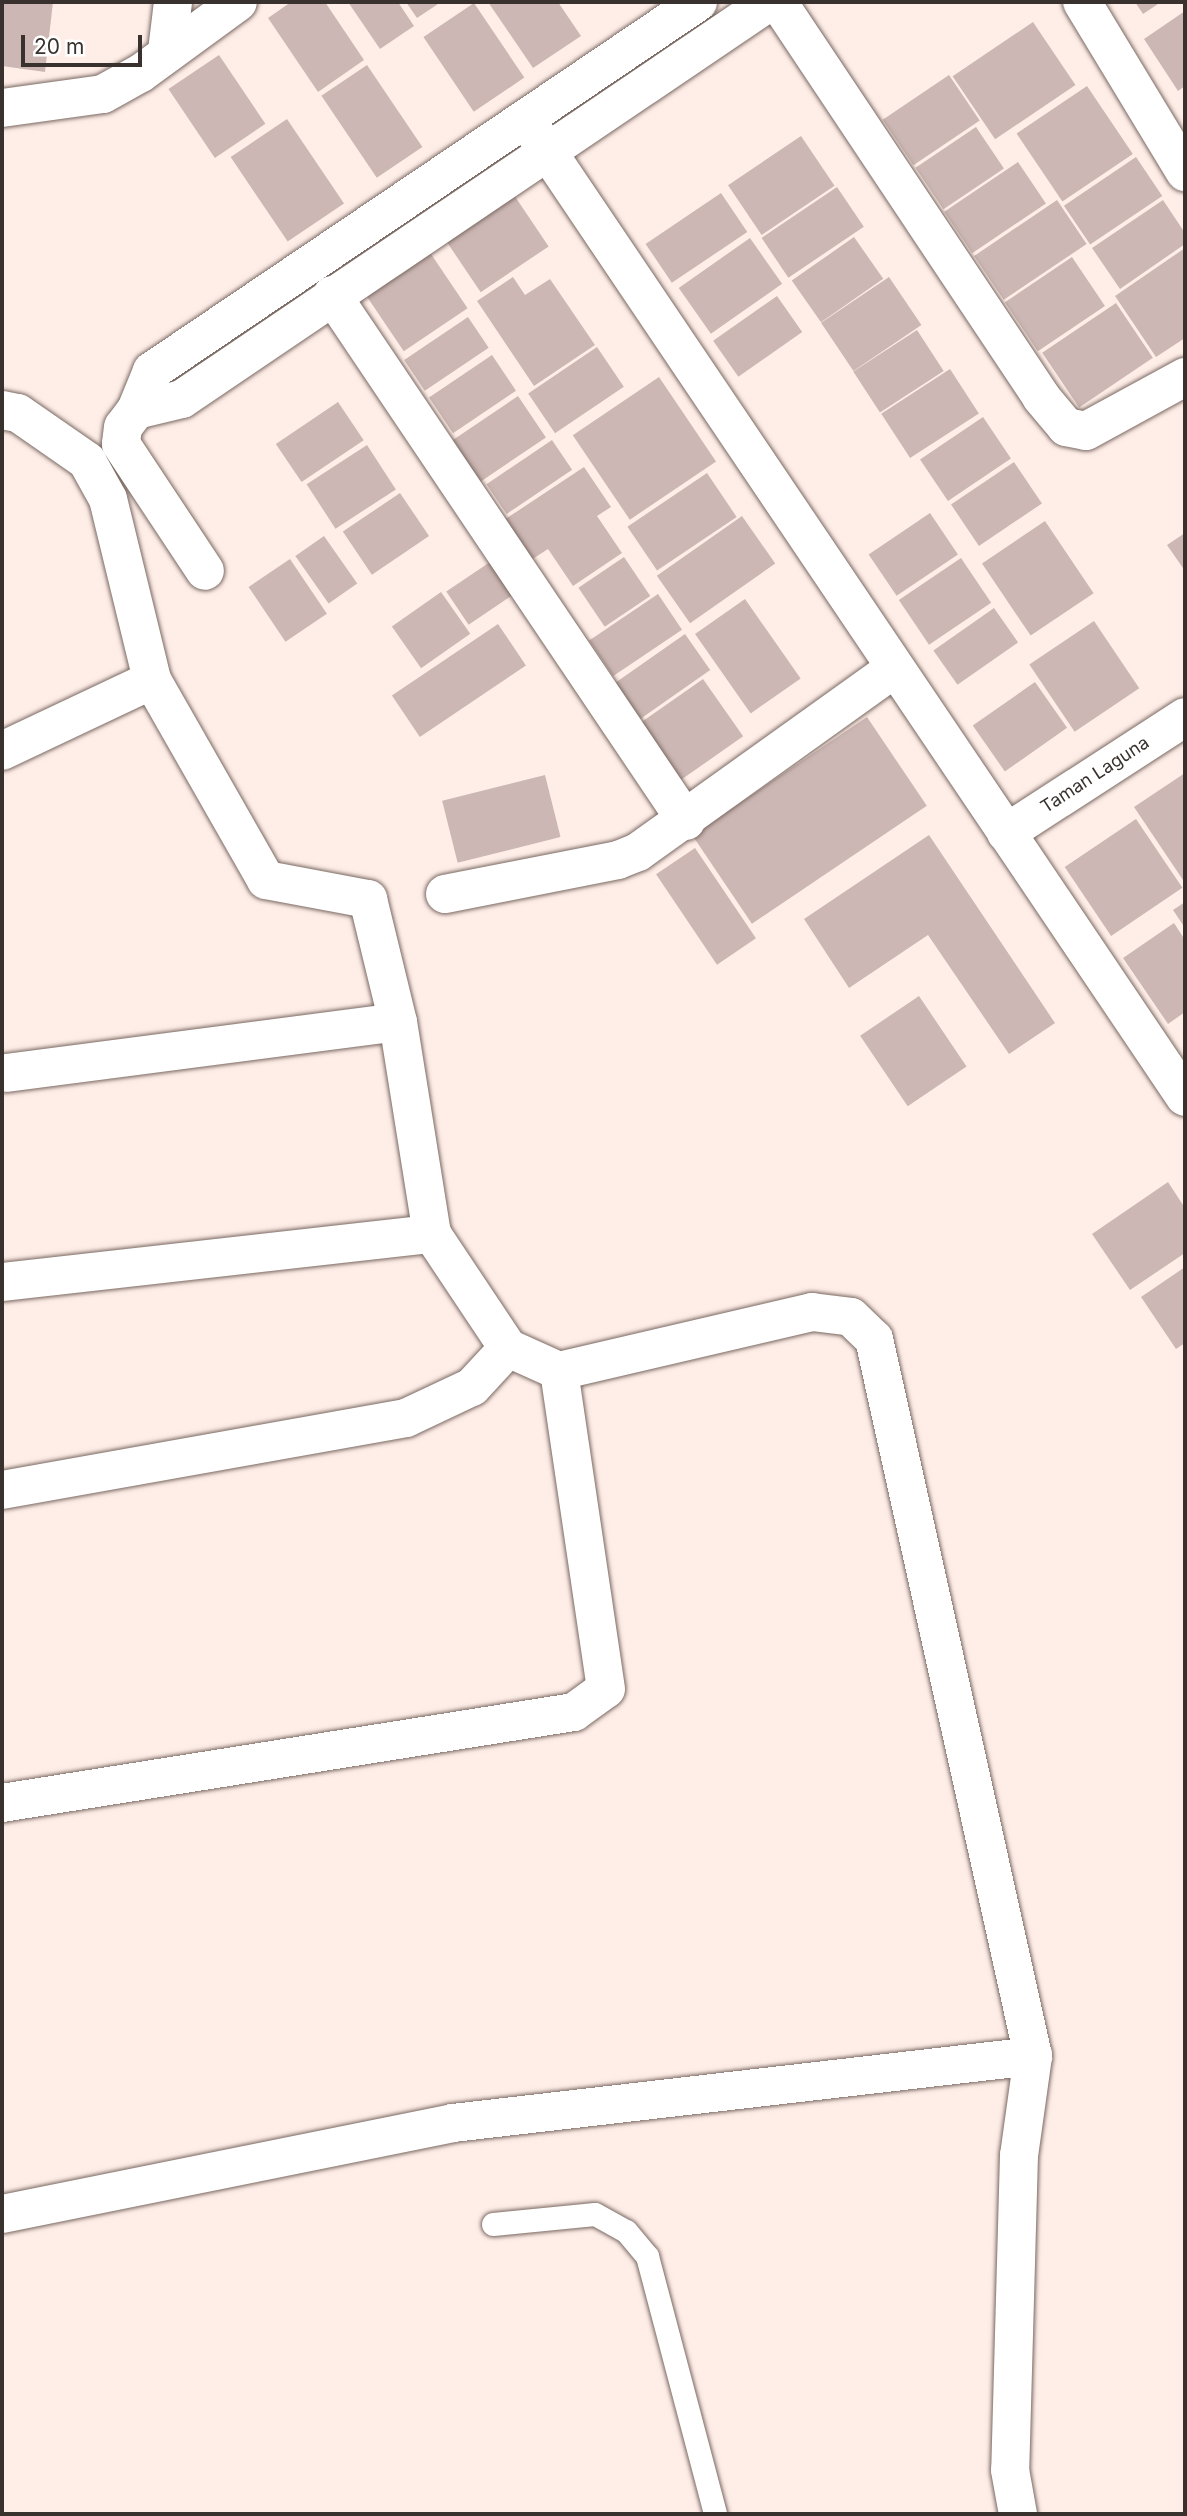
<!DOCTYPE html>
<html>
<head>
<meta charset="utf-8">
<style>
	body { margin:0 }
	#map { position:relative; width:1187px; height:2516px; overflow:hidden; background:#ffeee8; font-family:Inter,sans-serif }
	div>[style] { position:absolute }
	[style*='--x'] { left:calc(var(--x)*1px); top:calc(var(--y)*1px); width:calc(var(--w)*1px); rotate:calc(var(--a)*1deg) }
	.building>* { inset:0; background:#ccb7b4; transform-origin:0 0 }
	.roads { filter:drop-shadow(0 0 2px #7a6962) drop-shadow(0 0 2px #7a6962) }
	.lane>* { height:23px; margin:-11.5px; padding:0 11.5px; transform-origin:11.5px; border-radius:11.5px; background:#fff }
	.street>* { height:38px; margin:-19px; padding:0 19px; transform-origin:19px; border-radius:19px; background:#fff }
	span { translate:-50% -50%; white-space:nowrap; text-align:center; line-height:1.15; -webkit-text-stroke:7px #fff; paint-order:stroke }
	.street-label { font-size:18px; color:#38312e }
	.frame { position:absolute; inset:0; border:4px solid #38312e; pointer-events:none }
	.scale { position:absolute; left:21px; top:35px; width:121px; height:32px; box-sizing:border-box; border:4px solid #38312e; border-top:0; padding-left:9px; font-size:21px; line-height:24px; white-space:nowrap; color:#38312e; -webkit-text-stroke:5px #fff; paint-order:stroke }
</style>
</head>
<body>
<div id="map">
	<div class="building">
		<div style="clip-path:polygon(2px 2px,53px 2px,45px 72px,2px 66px)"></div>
		<div style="clip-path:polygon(291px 2px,325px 2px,364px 60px,318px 92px,268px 18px)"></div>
		<div style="clip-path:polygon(348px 2px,398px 2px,414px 26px,380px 49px)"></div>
		<div style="clip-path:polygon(406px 2px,441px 2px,417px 18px)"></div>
		<div style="clip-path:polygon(488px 2px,558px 2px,581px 36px,533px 68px)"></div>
		<div style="clip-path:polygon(1135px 2px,1161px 2px,1143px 14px)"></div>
		<div style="left:474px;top:3px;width:90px;height:61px;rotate:56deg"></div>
		<div style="clip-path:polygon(1185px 11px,1185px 86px,1178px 91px,1144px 39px)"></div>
		<div style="left:1033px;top:22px;width:76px;height:97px;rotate:56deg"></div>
		<div style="left:219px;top:55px;width:83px;height:61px;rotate:56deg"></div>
		<div style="left:367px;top:65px;width:99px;height:55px;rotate:56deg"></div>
		<div style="left:949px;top:75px;width:55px;height:80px;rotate:56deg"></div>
		<div style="left:1087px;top:86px;width:82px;height:85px;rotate:56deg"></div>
		<div style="left:287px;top:119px;width:102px;height:68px;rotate:56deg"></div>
		<div style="left:976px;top:127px;width:50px;height:73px;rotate:56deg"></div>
		<div style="left:801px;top:136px;width:60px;height:88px;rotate:56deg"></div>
		<div style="left:1136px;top:157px;width:47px;height:87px;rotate:56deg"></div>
		<div style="left:1018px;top:162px;width:50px;height:89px;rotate:56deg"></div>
		<div style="left:837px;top:187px;width:48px;height:91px;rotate:56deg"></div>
		<div style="left:721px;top:193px;width:47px;height:91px;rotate:56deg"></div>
		<div style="left:514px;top:195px;width:62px;height:82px;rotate:56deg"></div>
		<div style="left:1057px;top:200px;width:53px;height:100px;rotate:56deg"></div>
		<div style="clip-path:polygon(1163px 200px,1185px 233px,1185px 244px,1120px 289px,1092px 248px)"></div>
		<div style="left:854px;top:237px;width:51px;height:76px;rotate:55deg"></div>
		<div style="left:750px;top:238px;width:56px;height:87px;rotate:55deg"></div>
		<div style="clip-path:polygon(1185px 248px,1185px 338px,1156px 357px,1115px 296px)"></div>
		<div style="left:429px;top:251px;width:69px;height:77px;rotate:56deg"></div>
		<div style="left:1072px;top:257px;width:59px;height:81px;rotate:56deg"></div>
		<div style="clip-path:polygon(513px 277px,525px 295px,550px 279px,595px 345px,534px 386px,477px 301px)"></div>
		<div style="left:889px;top:277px;width:58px;height:82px;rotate:56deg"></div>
		<div style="left:777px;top:296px;width:44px;height:78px;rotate:55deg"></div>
		<div style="left:1116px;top:303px;width:66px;height:89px;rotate:56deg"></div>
		<div style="left:468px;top:317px;width:37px;height:77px;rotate:56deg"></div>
		<div style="left:917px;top:330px;width:49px;height:76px;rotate:57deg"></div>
		<div style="left:597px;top:347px;width:48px;height:83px;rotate:56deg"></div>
		<div style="left:492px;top:355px;width:43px;height:76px;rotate:56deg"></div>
		<div style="left:950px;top:369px;width:53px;height:82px;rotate:57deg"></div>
		<div style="left:659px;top:377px;width:102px;height:104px;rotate:56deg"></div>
		<div style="left:518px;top:396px;width:50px;height:79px;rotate:56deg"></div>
		<div style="left:338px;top:402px;width:46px;height:75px;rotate:56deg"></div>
		<div style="left:983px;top:417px;width:50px;height:76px;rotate:56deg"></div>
		<div style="left:552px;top:440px;width:36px;height:79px;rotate:56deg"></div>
		<div style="left:367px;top:445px;width:53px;height:72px;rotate:57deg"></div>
		<div style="left:1014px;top:462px;width:50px;height:76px;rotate:56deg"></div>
		<div style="clip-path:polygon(584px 467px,611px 507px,597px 516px,622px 553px,573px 586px,548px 549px,528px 562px,501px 522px)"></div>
		<div style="left:707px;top:473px;width:53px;height:96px;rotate:56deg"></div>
		<div style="left:400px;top:493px;width:52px;height:69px;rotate:56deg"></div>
		<div style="left:930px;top:513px;width:50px;height:74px;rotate:56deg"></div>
		<div style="left:742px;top:516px;width:58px;height:104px;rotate:55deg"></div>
		<div style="left:1045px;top:521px;width:87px;height:76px;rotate:56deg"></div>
		<div style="clip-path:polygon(1185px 533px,1185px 571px,1167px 545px)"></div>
		<div style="left:324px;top:536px;width:58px;height:35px;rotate:55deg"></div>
		<div style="left:624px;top:557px;width:47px;height:55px;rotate:56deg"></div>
		<div style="left:496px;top:558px;width:40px;height:60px;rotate:56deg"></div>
		<div style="left:961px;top:558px;width:54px;height:75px;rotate:56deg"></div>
		<div style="left:290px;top:559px;width:66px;height:50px;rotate:56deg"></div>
		<div style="left:441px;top:592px;width:51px;height:60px;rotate:55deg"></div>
		<div style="left:658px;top:594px;width:43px;height:83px;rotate:56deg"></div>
		<div style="left:745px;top:599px;width:97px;height:61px;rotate:55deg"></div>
		<div style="left:994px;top:608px;width:42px;height:74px;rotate:55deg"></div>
		<div style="left:1094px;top:621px;width:81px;height:78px;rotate:56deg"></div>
		<div style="left:498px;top:624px;width:50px;height:128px;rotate:56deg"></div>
		<div style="left:685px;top:634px;width:44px;height:85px;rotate:55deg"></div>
		<div style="left:703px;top:679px;width:70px;height:81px;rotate:55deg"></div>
		<div style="left:1035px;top:682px;width:56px;height:76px;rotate:55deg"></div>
		<div style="left:867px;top:717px;width:107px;height:211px;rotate:56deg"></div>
		<div style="clip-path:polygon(1185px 773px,1185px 883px,1134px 807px)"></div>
		<div style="left:545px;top:775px;width:64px;height:106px;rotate:76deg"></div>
		<div style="left:1136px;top:819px;width:83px;height:86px;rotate:56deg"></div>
		<div style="clip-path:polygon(929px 835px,1055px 1023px,1009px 1054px,928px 935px,849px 988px,804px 919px)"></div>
		<div style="left:695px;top:848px;width:109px;height:47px;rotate:56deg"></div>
		<div style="clip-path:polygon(1185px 902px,1185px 928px,1173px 910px)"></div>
		<div style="clip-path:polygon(1174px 923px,1185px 940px,1185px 1012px,1168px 1024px,1123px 958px)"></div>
		<div style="left:919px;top:996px;width:85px;height:71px;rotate:56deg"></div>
		<div style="clip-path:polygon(1168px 1182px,1185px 1208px,1185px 1253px,1130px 1290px,1092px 1234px)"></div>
		<div style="clip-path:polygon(1185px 1267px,1185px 1343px,1176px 1349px,1141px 1297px)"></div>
	</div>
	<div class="roads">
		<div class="lane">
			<div style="--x:493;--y:2224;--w:102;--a:-5.6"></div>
			<div style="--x:595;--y:2214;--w:35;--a:29"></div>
			<div style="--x:626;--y:2231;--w:33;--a:50"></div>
			<div style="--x:647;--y:2256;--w:267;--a:75.2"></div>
		</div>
		<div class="street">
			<div style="--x:698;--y:2;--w:659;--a:145.95"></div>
			<div style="--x:152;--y:371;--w:42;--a:112.3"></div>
			<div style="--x:136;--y:410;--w:47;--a:-13.4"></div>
			<div style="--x:182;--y:399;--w:709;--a:-34.07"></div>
			<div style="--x:778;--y:2;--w:475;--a:56.3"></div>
			<div style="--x:1041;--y:397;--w:39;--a:50"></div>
			<div style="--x:1066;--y:427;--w:20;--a:11"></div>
			<div style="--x:1086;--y:431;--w:113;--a:-28.6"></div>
			<div style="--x:1082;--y:2;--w:199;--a:58.8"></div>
			<div style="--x:167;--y:51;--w:49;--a:-83"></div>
			<div style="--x:2;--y:108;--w:102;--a:-7.9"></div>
			<div style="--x:103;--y:94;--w:43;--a:-28.9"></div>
			<div style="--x:141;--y:73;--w:120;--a:-36.2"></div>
			<div style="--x:533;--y:130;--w:1166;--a:56.01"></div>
			<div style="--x:332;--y:295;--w:634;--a:56.06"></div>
			<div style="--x:2;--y:410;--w:16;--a:11"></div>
			<div style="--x:18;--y:413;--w:84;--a:34.8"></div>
			<div style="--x:87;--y:461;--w:43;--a:61.1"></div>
			<div style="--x:108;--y:499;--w:186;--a:76.3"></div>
			<div style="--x:152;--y:680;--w:230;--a:60.3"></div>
			<div style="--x:266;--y:880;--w:104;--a:10.6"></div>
			<div style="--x:368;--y:899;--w:127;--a:76.3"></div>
			<div style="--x:398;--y:1022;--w:215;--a:80.9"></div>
			<div style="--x:432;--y:1234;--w:137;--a:56.3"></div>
			<div style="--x:508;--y:1348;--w:56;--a:24.3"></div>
			<div style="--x:559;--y:1371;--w:260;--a:-13.1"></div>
			<div style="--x:812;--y:1312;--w:39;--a:7"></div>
			<div style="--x:851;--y:1317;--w:32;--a:44"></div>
			<div style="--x:874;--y:1339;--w:734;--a:77.5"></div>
			<div style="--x:1033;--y:2056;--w:100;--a:98"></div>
			<div style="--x:1019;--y:2155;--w:315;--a:91.6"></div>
			<div style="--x:1010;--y:2470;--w:45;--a:79.7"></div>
			<div style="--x:136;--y:410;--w:21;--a:127"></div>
			<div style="--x:123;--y:427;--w:17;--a:97"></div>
			<div style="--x:121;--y:444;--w:152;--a:56.5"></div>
			<div style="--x:2;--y:751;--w:166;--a:-25.3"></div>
			<div style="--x:1006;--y:833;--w:213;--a:-32.9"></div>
			<div style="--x:445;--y:894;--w:176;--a:-11.1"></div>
			<div style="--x:618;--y:860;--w:22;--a:-22"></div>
			<div style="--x:638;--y:852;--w:316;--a:-35.6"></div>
			<div style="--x:6;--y:1073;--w:395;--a:-7.4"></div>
			<div style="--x:2;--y:1282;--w:433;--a:-6.4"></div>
			<div style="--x:2;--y:1490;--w:410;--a:-10.1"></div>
			<div style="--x:406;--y:1418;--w:73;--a:-25.2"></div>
			<div style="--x:472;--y:1387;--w:53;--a:-47.3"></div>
			<div style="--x:2;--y:1803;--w:579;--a:-9.04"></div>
			<div style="--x:574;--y:1712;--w:39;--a:-36"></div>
			<div style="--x:606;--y:1689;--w:321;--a:-98.4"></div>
			<div style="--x:2;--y:2214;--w:460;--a:-11.4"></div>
			<div style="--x:453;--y:2123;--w:584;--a:-6.59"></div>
		</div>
	</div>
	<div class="street-label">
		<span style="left:1095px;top:775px;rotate:-33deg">Taman Laguna</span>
	</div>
	<div class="frame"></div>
	<div class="scale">20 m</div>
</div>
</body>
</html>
